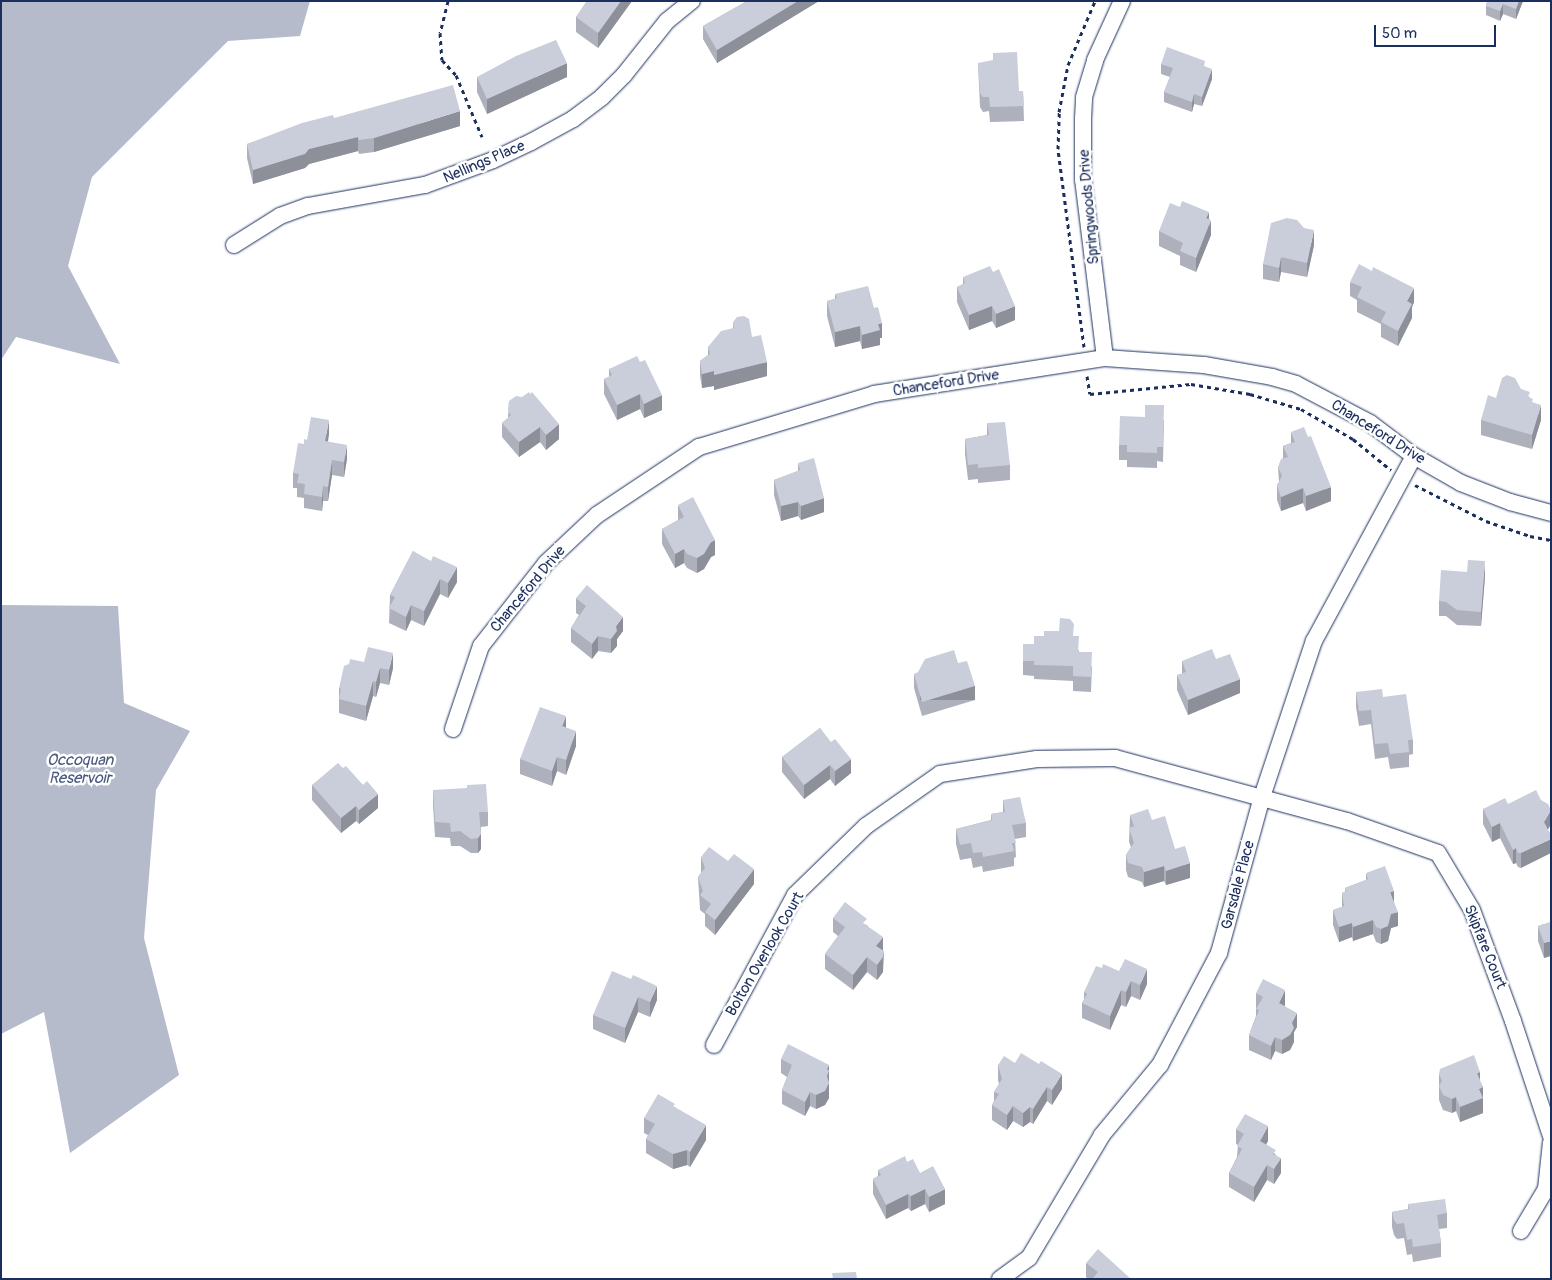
<!DOCTYPE html>
<html>
<head>
<meta charset="utf-8">
<style>
	body { margin:0 }
	#map { position:relative; width:1552px; height:1280px; overflow:hidden; background:#fff; font-family:Pangolin,sans-serif }
	div>[style] { position:absolute }
	[style*='--x'] { left:calc(var(--x)*1px); top:calc(var(--y)*1px); width:calc(var(--w)*1px); rotate:calc(var(--a)*1deg) }
	.water>* { inset:0; background:#b5bbca }
	.path>* { height:3px; margin-top:-1.5px; transform-origin:0; background:repeating-linear-gradient(90deg,#1b2f5e 0 4px,transparent 0 8px) }
	.roads { filter:drop-shadow(0 0 1px #1b2f5e) drop-shadow(0 0 1px #1b2f5e) }
	.minor>* { height:16px; margin:-8px; padding:0 8px; transform-origin:8px; border-radius:8px; background:#fff }
	.wall>* { inset:0; background:#aeb1bb }
	.shaded-wall>* { inset:0; background:#8d9099; transform-origin:0 0 }
	.building>* { inset:0; background:#caceda }
	span { translate:-50% -50%; white-space:nowrap; text-align:center; line-height:1.15; -webkit-text-stroke:5px #fff; paint-order:stroke }
	.street-label { font-size:15px; color:#1b2f5e }
	.water-label { font-size:16px; color:#49597e; font-style:italic }
	.frame { position:absolute; inset:0; border:2px solid #1b2f5e; pointer-events:none }
	.scale { position:absolute; left:1374px; top:25px; width:122px; height:22px; box-sizing:border-box; border:2px solid #1b2f5e; border-top:0; padding-left:6px; font-size:15px; line-height:18px; white-space:nowrap; color:#1b2f5e; -webkit-text-stroke:4px #fff; paint-order:stroke }
</style>
</head>
<body>
<div id="map">
	<div class="water">
		<div style="clip-path:polygon(1px 1px,310px 1px,300px 36px,228px 41px,92px 177px,68px 266px,120px 364px,16px 337px,1px 360px)"></div>
		<div style="clip-path:polygon(1px 605px,118px 606px,124px 703px,190px 731px,156px 790px,144px 938px,179px 1075px,70px 1153px,44px 1012px,1px 1034px)"></div>
	</div>
	<div class="path">
		<div style="--x:448;--y:1;--w:33;--a:104"></div>
		<div style="--x:440;--y:33;--w:27;--a:86"></div>
		<div style="--x:442;--y:60;--w:21;--a:47"></div>
		<div style="--x:456;--y:75;--w:67;--a:67.2"></div>
		<div style="--x:1084;--y:347;--w:200;--a:-97.5"></div>
		<div style="--x:1058;--y:149;--w:37;--a:-88"></div>
		<div style="--x:1059;--y:112;--w:48;--a:-79.2"></div>
		<div style="--x:1068;--y:65;--w:69;--a:-67.1"></div>
		<div style="--x:1087;--y:376;--w:18;--a:81"></div>
		<div style="--x:1090;--y:394;--w:101;--a:-5.7"></div>
		<div style="--x:1191;--y:384;--w:60;--a:9.6"></div>
		<div style="--x:1250;--y:394;--w:53;--a:16.4"></div>
		<div style="--x:1301;--y:409;--w:60;--a:30"></div>
		<div style="--x:1353;--y:439;--w:49;--a:39.2"></div>
		<div style="--x:1415;--y:485;--w:80;--a:26.9"></div>
		<div style="--x:1486;--y:521;--w:46;--a:18.8"></div>
		<div style="--x:1530;--y:536;--w:21;--a:11"></div>
	</div>
	<div class="roads">
		<div class="minor">
			<div style="--x:234;--y:245;--w:54;--a:-32.2"></div>
			<div style="--x:280;--y:216;--w:30;--a:-20"></div>
			<div style="--x:308;--y:206;--w:119;--a:-10.2"></div>
			<div style="--x:425;--y:185;--w:72;--a:-20.2"></div>
			<div style="--x:493;--y:160;--w:42;--a:-25.3"></div>
			<div style="--x:531;--y:142;--w:48;--a:-28.7"></div>
			<div style="--x:573;--y:119;--w:36;--a:-37"></div>
			<div style="--x:602;--y:97;--w:31;--a:-45"></div>
			<div style="--x:624;--y:75;--w:69;--a:-51.5"></div>
			<div style="--x:667;--y:21;--w:32;--a:-39"></div>
			<div style="--x:1105;--y:358;--w:179;--a:-97"></div>
			<div style="--x:1083;--y:180;--w:61;--a:-90"></div>
			<div style="--x:1083;--y:119;--w:22;--a:-87"></div>
			<div style="--x:1084;--y:97;--w:39;--a:-73"></div>
			<div style="--x:1095;--y:60;--w:65;--a:-65.4"></div>
			<div style="--x:453;--y:729;--w:88;--a:-71.4"></div>
			<div style="--x:481;--y:646;--w:105;--a:-51.9"></div>
			<div style="--x:546;--y:563;--w:70;--a:-43.3"></div>
			<div style="--x:597;--y:515;--w:123;--a:-33.7"></div>
			<div style="--x:699;--y:447;--w:183;--a:-16.8"></div>
			<div style="--x:874;--y:394;--w:234;--a:-8.9"></div>
			<div style="--x:1105;--y:358;--w:99;--a:4"></div>
			<div style="--x:1204;--y:365;--w:69;--a:10"></div>
			<div style="--x:1272;--y:377;--w:25;--a:16"></div>
			<div style="--x:1296;--y:384;--w:84;--a:27.8"></div>
			<div style="--x:1370;--y:423;--w:55;--a:36.9"></div>
			<div style="--x:1414;--y:456;--w:54;--a:29.9"></div>
			<div style="--x:1461;--y:483;--w:53;--a:21.2"></div>
			<div style="--x:1510;--y:502;--w:42;--a:15"></div>
			<div style="--x:714;--y:1045;--w:170;--a:-61.6"></div>
			<div style="--x:795;--y:895;--w:99;--a:-44.2"></div>
			<div style="--x:866;--y:826;--w:90;--a:-35.1"></div>
			<div style="--x:940;--y:774;--w:98;--a:-8.8"></div>
			<div style="--x:1037;--y:759;--w:78;--a:-0.7"></div>
			<div style="--x:1115;--y:758;--w:240;--a:15.2"></div>
			<div style="--x:1347;--y:821;--w:96;--a:19.4"></div>
			<div style="--x:1438;--y:853;--w:66;--a:59.2"></div>
			<div style="--x:1472;--y:910;--w:118;--a:69.7"></div>
			<div style="--x:1513;--y:1021;--w:121;--a:71.7"></div>
			<div style="--x:1521;--y:1231;--w:49;--a:-59.2"></div>
			<div style="--x:1546;--y:1189;--w:47;--a:-83.9"></div>
			<div style="--x:1000;--y:1279;--w:36;--a:-36"></div>
			<div style="--x:1029;--y:1258;--w:143;--a:-59.3"></div>
			<div style="--x:1102;--y:1135;--w:91;--a:-50.4"></div>
			<div style="--x:1160;--y:1065;--w:127;--a:-62.2"></div>
			<div style="--x:1219;--y:953;--w:162;--a:-74.6"></div>
			<div style="--x:1262;--y:797;--w:164;--a:-71.6"></div>
			<div style="--x:1314;--y:641;--w:210;--a:-61.6"></div>
		</div>
	</div>
	<div class="wall">
		<div style="clip-path:polygon(587px 1px,632px 1px,598px 48px,576px 32px,576px 17px)"></div>
		<div style="clip-path:polygon(747px 1px,819px 1px,717px 63px,703px 39px,703px 26px)"></div>
		<div style="clip-path:polygon(1484px 1px,1523px 1px,1516px 19px,1503px 14px,1500px 21px,1486px 15px,1486px 6px,1487px 2px)"></div>
		<div style="clip-path:polygon(978px 63px,1019px 91px,1023px 91px,1024px 121px,990px 122px,989px 111px,983px 112px,980px 107px)"></div>
		<div style="clip-path:polygon(1161px 64px,1205px 67px,1212px 79px,1202px 106px,1194px 104px,1192px 112px,1164px 102px,1164px 92px,1170px 77px,1161px 74px)"></div>
		<div style="clip-path:polygon(477px 77px,567px 77px,487px 114px,477px 92px)"></div>
		<div style="clip-path:polygon(334px 118px,460px 126px,374px 152px,359px 154px,358px 151px,309px 164px,305px 168px,253px 184px,247px 158px,247px 144px)"></div>
		<div style="clip-path:polygon(1209px 219px,1211px 235px,1196px 272px,1180px 265px,1180px 256px,1159px 246px,1159px 231px)"></div>
		<div style="clip-path:polygon(1314px 245px,1307px 277px,1281px 272px,1279px 282px,1263px 279px,1263px 264px)"></div>
		<div style="clip-path:polygon(963px 277px,1015px 320px,996px 328px,992px 321px,969px 330px,957px 302px,957px 287px,963px 284px)"></div>
		<div style="clip-path:polygon(1350px 282px,1414px 302px,1412px 307px,1412px 318px,1398px 346px,1381px 337px,1381px 324px,1357px 312px,1357px 300px,1350px 296px)"></div>
		<div style="clip-path:polygon(835px 294px,882px 338px,880px 338px,880px 345px,862px 349px,860px 341px,835px 347px,827px 316px,827px 301px,835px 299px)"></div>
		<div style="clip-path:polygon(733px 322px,752px 337px,767px 376px,714px 390px,714px 386px,702px 388px,700px 376px,700px 361px,708px 355px,708px 347px,733px 328px)"></div>
		<div style="clip-path:polygon(640px 362px,662px 410px,644px 418px,640px 409px,617px 420px,604px 394px,604px 379px,609px 377px,609px 369px)"></div>
		<div style="clip-path:polygon(1521px 389px,1530px 398px,1541px 420px,1532px 449px,1481px 435px,1481px 420px,1496px 398px)"></div>
		<div style="clip-path:polygon(509px 401px,559px 439px,546px 450px,540px 442px,519px 457px,502px 437px,502px 423px,508px 418px)"></div>
		<div style="clip-path:polygon(1164px 420px,1163px 462px,1157px 461px,1157px 468px,1127px 467px,1127px 460px,1119px 460px,1119px 445px)"></div>
		<div style="clip-path:polygon(987px 423px,1010px 465px,1010px 480px,978px 483px,978px 479px,968px 480px,965px 454px,965px 439px,987px 435px)"></div>
		<div style="clip-path:polygon(1291px 432px,1331px 501px,1306px 511px,1303px 503px,1281px 511px,1277px 500px,1277px 485px,1279px 482px,1278px 467px,1283px 458px,1283px 446px,1291px 443px)"></div>
		<div style="clip-path:polygon(329px 434px,328px 442px,347px 459px,344px 477px,332px 475px,328px 501px,323px 501px,322px 511px,304px 508px,304px 498px,297px 497px,297px 488px,293px 488px,293px 473px,304px 444px,307px 440px)"></div>
		<div style="clip-path:polygon(798px 463px,824px 512px,801px 520px,798px 516px,781px 521px,774px 495px,774px 480px,798px 471px)"></div>
		<div style="clip-path:polygon(678px 505px,715px 555px,711px 557px,704px 569px,697px 573px,687px 568px,684px 563px,675px 568px,662px 544px,662px 529px,678px 520px)"></div>
		<div style="clip-path:polygon(413px 551px,457px 582px,448px 598px,440px 594px,424px 626px,411px 620px,406px 631px,389px 623px,390px 595px)"></div>
		<div style="clip-path:polygon(1485px 576px,1481px 626px,1457px 625px,1446px 616px,1439px 616px,1439px 601px)"></div>
		<div style="clip-path:polygon(576px 598px,623px 631px,617px 639px,617px 646px,611px 653px,598px 651px,592px 659px,571px 642px,571px 628px,579px 615px,576px 613px)"></div>
		<div style="clip-path:polygon(1074px 636px,1079px 652px,1092px 667px,1091px 692px,1073px 691px,1073px 681px,1034px 679px,1034px 676px,1023px 675px,1023px 644px,1034px 644px)"></div>
		<div style="clip-path:polygon(1216px 659px,1240px 693px,1188px 715px,1177px 690px,1177px 675px,1182px 674px,1182px 661px)"></div>
		<div style="clip-path:polygon(364px 662px,393px 668px,389px 685px,380px 683px,376px 697px,373px 696px,366px 721px,339px 713px,339px 688px)"></div>
		<div style="clip-path:polygon(914px 674px,975px 700px,922px 716px,914px 688px)"></div>
		<div style="clip-path:polygon(1356px 692px,1383px 697px,1413px 740px,1413px 754px,1409px 755px,1409px 767px,1390px 769px,1388px 757px,1375px 759px,1371px 724px,1359px 726px,1356px 707px)"></div>
		<div style="clip-path:polygon(566px 728px,576px 746px,566px 775px,557px 771px,552px 786px,520px 774px,520px 759px)"></div>
		<div style="clip-path:polygon(820px 728px,851px 773px,835px 786px,830px 779px,804px 799px,782px 772px,782px 757px)"></div>
		<div style="clip-path:polygon(343px 768px,363px 785px,378px 808px,359px 824px,356px 821px,341px 833px,312px 800px,312px 785px)"></div>
		<div style="clip-path:polygon(433px 790px,488px 812px,488px 826px,481px 827px,481px 849px,478px 853px,471px 853px,460px 846px,451px 846px,450px 838px,435px 837px,433px 805px)"></div>
		<div style="clip-path:polygon(1003px 800px,1026px 823px,1026px 837px,1015px 839px,1016px 857px,1014px 858px,1014px 866px,983px 872px,982px 866px,973px 868px,971px 858px,960px 860px,956px 844px,956px 829px,991px 820px,991px 814px,1003px 812px)"></div>
		<div style="clip-path:polygon(1508px 804px,1551px 824px,1548px 829px,1521px 868px,1518px 867px,1516px 863px,1513px 864px,1500px 838px,1492px 842px,1483px 824px,1483px 809px)"></div>
		<div style="clip-path:polygon(1130px 815px,1152px 820px,1175px 849px,1190px 878px,1166px 885px,1164px 881px,1144px 887px,1142px 882px,1128px 877px,1126px 870px,1126px 855px,1131px 847px,1129px 842px)"></div>
		<div style="clip-path:polygon(701px 857px,754px 884px,715px 935px,705px 926px,705px 914px,700px 910px,698px 877px,701px 873px)"></div>
		<div style="clip-path:polygon(1366px 873px,1394px 902px,1398px 926px,1391px 928px,1388px 941px,1381px 944px,1376px 942px,1373px 934px,1353px 941px,1352px 937px,1339px 942px,1333px 925px,1333px 910px,1342px 907px,1342px 893px,1345px 892px,1345px 888px,1366px 880px)"></div>
		<div style="clip-path:polygon(833px 918px,867px 925px,883px 950px,883px 972px,877px 980px,867px 972px,853px 990px,825px 969px,825px 954px,838px 936px,833px 932px)"></div>
		<div style="clip-path:polygon(1551px 922px,1544px 958px,1538px 941px,1538px 926px)"></div>
		<div style="clip-path:polygon(1102px 968px,1147px 984px,1140px 1000px,1131px 996px,1126px 1007px,1121px 1005px,1110px 1030px,1082px 1018px,1082px 1003px,1084px 1000px,1084px 992px)"></div>
		<div style="clip-path:polygon(631px 979px,657px 1000px,650px 1017px,638px 1012px,625px 1043px,593px 1029px,593px 1015px)"></div>
		<div style="clip-path:polygon(1256px 993px,1285px 1005px,1284px 1006px,1297px 1027px,1294px 1032px,1294px 1042px,1290px 1050px,1282px 1054px,1275px 1051px,1271px 1060px,1249px 1050px,1249px 1035px,1256px 1016px)"></div>
		<div style="clip-path:polygon(781px 1059px,829px 1065px,829px 1098px,825px 1105px,816px 1109px,810px 1106px,805px 1116px,782px 1104px,782px 1090px,787px 1077px,781px 1073px)"></div>
		<div style="clip-path:polygon(1015px 1063px,1062px 1089px,1052px 1105px,1047px 1101px,1033px 1124px,1030px 1122px,1023px 1127px,1013px 1121px,1007px 1130px,992px 1120px,992px 1105px,994px 1101px,994px 1092px,999px 1084px,998px 1080px,998px 1065px)"></div>
		<div style="clip-path:polygon(1439px 1074px,1480px 1082px,1483px 1087px,1483px 1113px,1460px 1122px,1456px 1111px,1452px 1113px,1443px 1110px,1439px 1100px)"></div>
		<div style="clip-path:polygon(675px 1107px,706px 1140px,690px 1167px,687px 1165px,673px 1169px,646px 1153px,646px 1139px,648px 1135px,644px 1133px,644px 1118px)"></div>
		<div style="clip-path:polygon(1236px 1129px,1268px 1141px,1266px 1144px,1276px 1155px,1281px 1173px,1274px 1184px,1267px 1180px,1254px 1202px,1229px 1187px,1229px 1173px,1237px 1157px,1238px 1145px,1236px 1144px)"></div>
		<div style="clip-path:polygon(907px 1162px,920px 1173px,945px 1204px,929px 1212px,925px 1204px,911px 1211px,908px 1208px,886px 1219px,873px 1194px,873px 1179px,878px 1176px,878px 1170px)"></div>
		<div style="clip-path:polygon(1408px 1204px,1447px 1213px,1447px 1228px,1439px 1229px,1441px 1243px,1441px 1257px,1413px 1262px,1412px 1254px,1407px 1255px,1404px 1238px,1397px 1239px,1394px 1235px,1392px 1227px,1392px 1212px,1408px 1209px)"></div>
		<div style="clip-path:polygon(1086px 1263px,1131px 1279px,1088px 1279px,1086px 1277px)"></div>
	</div>
	<div class="shaded-wall">
		<div style="clip-path:polygon(621px 1px,632px 1px,598px 48px,598px 33px)"></div>
		<div style="clip-path:polygon(798px 1px,819px 1px,717px 63px,717px 50px)"></div>
		<div style="clip-path:polygon(1519px 1px,1523px 1px,1516px 19px,1516px 9px)"></div>
		<div style="clip-path:polygon(1503px 4px,1503px 14px,1500px 21px,1500px 11px)"></div>
		<div style="clip-path:polygon(567px 63px,567px 77px,487px 114px,487px 99px)"></div>
		<div style="clip-path:polygon(1212px 69px,1212px 79px,1202px 106px,1202px 97px)"></div>
		<div style="clip-path:polygon(1194px 94px,1194px 104px,1192px 112px,1192px 102px)"></div>
		<div style="clip-path:polygon(460px 111px,460px 126px,374px 152px,374px 138px)"></div>
		<div style="clip-path:polygon(358px 137px,358px 151px,309px 164px,305px 168px,253px 184px,253px 170px,309px 149px)"></div>
		<div style="clip-path:polygon(1209px 212px,1209px 226px,1211px 220px,1211px 235px,1196px 272px,1196px 258px,1206px 218px)"></div>
		<div style="clip-path:polygon(1314px 230px,1314px 245px,1307px 277px,1307px 263px)"></div>
		<div style="clip-path:polygon(1281px 257px,1281px 272px,1279px 282px,1279px 268px)"></div>
		<div style="clip-path:polygon(1414px 288px,1414px 302px,1412px 307px,1412px 318px,1398px 346px,1398px 331px,1407px 301px)"></div>
		<div style="clip-path:polygon(992px 306px,992px 321px,969px 330px,969px 315px)"></div>
		<div style="clip-path:polygon(1015px 306px,1015px 320px,996px 328px,996px 314px)"></div>
		<div style="clip-path:polygon(882px 323px,882px 338px,880px 338px,880px 345px,862px 349px,862px 335px,878px 324px)"></div>
		<div style="clip-path:polygon(860px 326px,860px 341px,835px 347px,835px 332px)"></div>
		<div style="clip-path:polygon(767px 362px,767px 376px,714px 390px,714px 375px)"></div>
		<div style="clip-path:polygon(714px 371px,714px 386px,702px 388px,702px 374px)"></div>
		<div style="clip-path:polygon(640px 394px,640px 409px,617px 420px,617px 405px)"></div>
		<div style="clip-path:polygon(662px 395px,662px 410px,644px 418px,644px 404px)"></div>
		<div style="clip-path:polygon(1541px 405px,1541px 420px,1532px 449px,1532px 435px)"></div>
		<div style="clip-path:polygon(329px 420px,329px 434px,325px 456px,325px 441px)"></div>
		<div style="clip-path:polygon(559px 424px,559px 439px,546px 450px,546px 435px)"></div>
		<div style="clip-path:polygon(540px 427px,540px 442px,519px 457px,519px 442px)"></div>
		<div style="clip-path:polygon(347px 445px,347px 459px,344px 477px,344px 462px)"></div>
		<div style="clip-path:polygon(332px 460px,332px 475px,328px 501px,328px 487px)"></div>
		<div style="clip-path:polygon(323px 486px,323px 501px,322px 511px,322px 497px)"></div>
		<div style="clip-path:polygon(1331px 487px,1331px 501px,1306px 511px,1306px 496px)"></div>
		<div style="clip-path:polygon(1303px 488px,1303px 503px,1281px 511px,1281px 497px)"></div>
		<div style="clip-path:polygon(824px 498px,824px 512px,801px 520px,801px 506px)"></div>
		<div style="clip-path:polygon(798px 502px,798px 516px,781px 521px,781px 506px)"></div>
		<div style="clip-path:polygon(715px 540px,715px 555px,711px 557px,704px 569px,697px 573px,697px 558px,711px 542px)"></div>
		<div style="clip-path:polygon(684px 549px,684px 563px,675px 568px,675px 554px)"></div>
		<div style="clip-path:polygon(1485px 561px,1485px 576px,1481px 626px,1481px 612px)"></div>
		<div style="clip-path:polygon(457px 567px,457px 582px,448px 598px,448px 583px)"></div>
		<div style="clip-path:polygon(440px 579px,440px 594px,424px 626px,424px 611px)"></div>
		<div style="clip-path:polygon(411px 605px,411px 620px,406px 631px,406px 617px)"></div>
		<div style="clip-path:polygon(623px 617px,623px 631px,617px 639px,617px 646px,611px 653px,611px 639px,616px 626px)"></div>
		<div style="clip-path:polygon(598px 636px,598px 651px,592px 659px,592px 644px)"></div>
		<div style="clip-path:polygon(393px 653px,393px 668px,389px 685px,389px 670px)"></div>
		<div style="clip-path:polygon(380px 668px,380px 683px,376px 697px,376px 682px)"></div>
		<div style="clip-path:polygon(1240px 679px,1240px 693px,1188px 715px,1188px 700px)"></div>
		<div style="clip-path:polygon(373px 681px,373px 696px,366px 721px,366px 706px)"></div>
		<div style="left:975px;top:686px;width:14px;height:55px;rotate:90deg"></div>
		<div style="clip-path:polygon(566px 716px,566px 731px,562px 726px)"></div>
		<div style="clip-path:polygon(576px 731px,576px 746px,566px 775px,566px 760px)"></div>
		<div style="clip-path:polygon(557px 757px,557px 771px,552px 786px,552px 771px)"></div>
		<div style="clip-path:polygon(851px 759px,851px 773px,835px 786px,835px 771px)"></div>
		<div style="clip-path:polygon(830px 765px,830px 779px,804px 799px,804px 785px)"></div>
		<div style="clip-path:polygon(378px 794px,378px 808px,359px 824px,359px 810px)"></div>
		<div style="clip-path:polygon(356px 806px,356px 821px,341px 833px,341px 818px)"></div>
		<div style="clip-path:polygon(1551px 810px,1551px 824px,1544px 837px,1544px 822px)"></div>
		<div style="clip-path:polygon(1500px 823px,1500px 838px,1492px 842px,1492px 827px)"></div>
		<div style="clip-path:polygon(481px 834px,481px 849px,478px 853px,478px 838px)"></div>
		<div style="clip-path:polygon(1551px 839px,1551px 853px,1521px 868px,1521px 853px)"></div>
		<div style="clip-path:polygon(1516px 848px,1516px 863px,1513px 864px,1513px 850px)"></div>
		<div style="clip-path:polygon(1190px 863px,1190px 878px,1166px 885px,1166px 871px)"></div>
		<div style="clip-path:polygon(1164px 866px,1164px 881px,1144px 887px,1144px 872px)"></div>
		<div style="clip-path:polygon(754px 869px,754px 884px,715px 935px,715px 920px)"></div>
		<div style="clip-path:polygon(1394px 891px,1394px 905px,1390px 892px)"></div>
		<div style="clip-path:polygon(1398px 912px,1398px 926px,1391px 928px,1388px 941px,1381px 944px,1381px 929px,1391px 914px)"></div>
		<div style="clip-path:polygon(1373px 920px,1373px 934px,1353px 941px,1353px 927px)"></div>
		<div style="clip-path:polygon(1352px 923px,1352px 937px,1339px 942px,1339px 927px)"></div>
		<div style="clip-path:polygon(883px 937px,883px 952px,876px 946px)"></div>
		<div style="clip-path:polygon(1551px 941px,1551px 956px,1544px 958px,1544px 943px)"></div>
		<div style="clip-path:polygon(884px 951px,883px 972px,877px 980px,877px 965px)"></div>
		<div style="clip-path:polygon(867px 957px,867px 972px,853px 990px,853px 975px)"></div>
		<div style="clip-path:polygon(1147px 969px,1147px 984px,1140px 1000px,1140px 985px)"></div>
		<div style="clip-path:polygon(1131px 981px,1131px 996px,1126px 1007px,1126px 992px)"></div>
		<div style="clip-path:polygon(657px 986px,657px 1000px,650px 1017px,650px 1002px)"></div>
		<div style="clip-path:polygon(1121px 990px,1121px 1005px,1110px 1030px,1110px 1016px)"></div>
		<div style="clip-path:polygon(1285px 990px,1285px 1005px,1279px 1018px,1279px 1003px)"></div>
		<div style="clip-path:polygon(638px 997px,638px 1012px,625px 1043px,625px 1028px)"></div>
		<div style="clip-path:polygon(1297px 1013px,1297px 1027px,1294px 1032px,1294px 1042px,1290px 1050px,1282px 1054px,1282px 1040px)"></div>
		<div style="clip-path:polygon(1275px 1037px,1275px 1051px,1271px 1060px,1271px 1046px)"></div>
		<div style="clip-path:polygon(829px 1065px,829px 1098px,825px 1105px,816px 1109px,816px 1095px)"></div>
		<div style="clip-path:polygon(1480px 1072px,1480px 1087px,1477px 1073px)"></div>
		<div style="clip-path:polygon(1062px 1074px,1062px 1089px,1052px 1105px,1052px 1090px)"></div>
		<div style="clip-path:polygon(1047px 1087px,1047px 1101px,1033px 1124px,1033px 1109px)"></div>
		<div style="clip-path:polygon(1483px 1087px,1483px 1113px,1460px 1122px,1460px 1107px,1479px 1089px)"></div>
		<div style="clip-path:polygon(810px 1092px,810px 1106px,805px 1116px,805px 1102px)"></div>
		<div style="clip-path:polygon(1456px 1097px,1456px 1111px,1452px 1113px,1452px 1099px)"></div>
		<div style="clip-path:polygon(1013px 1106px,1013px 1121px,1007px 1130px,1007px 1115px)"></div>
		<div style="clip-path:polygon(1030px 1107px,1030px 1122px,1023px 1127px,1023px 1113px)"></div>
		<div style="clip-path:polygon(706px 1125px,706px 1140px,690px 1167px,690px 1152px)"></div>
		<div style="clip-path:polygon(1268px 1126px,1268px 1141px,1260px 1156px,1260px 1141px)"></div>
		<div style="clip-path:polygon(687px 1150px,687px 1165px,673px 1169px,673px 1154px)"></div>
		<div style="clip-path:polygon(1281px 1158px,1281px 1173px,1274px 1184px,1274px 1169px)"></div>
		<div style="clip-path:polygon(1267px 1165px,1267px 1180px,1254px 1202px,1254px 1187px)"></div>
		<div style="clip-path:polygon(925px 1189px,925px 1204px,911px 1211px,911px 1196px)"></div>
		<div style="clip-path:polygon(945px 1189px,945px 1204px,929px 1212px,929px 1197px)"></div>
		<div style="clip-path:polygon(908px 1194px,908px 1208px,886px 1219px,886px 1205px)"></div>
	</div>
	<div class="building">
		<div style="clip-path:polygon(587px 1px,621px 1px,598px 33px,576px 17px)"></div>
		<div style="clip-path:polygon(747px 1px,798px 1px,717px 50px,703px 26px)"></div>
		<div style="clip-path:polygon(1487px 1px,1519px 1px,1516px 9px,1503px 4px,1500px 11px,1486px 6px)"></div>
		<div style="clip-path:polygon(556px 40px,567px 63px,487px 99px,477px 77px,516px 56px)"></div>
		<div style="clip-path:polygon(1167px 47px,1205px 61px,1204px 66px,1212px 69px,1202px 97px,1194px 94px,1192px 102px,1164px 92px,1173px 68px,1161px 64px)"></div>
		<div style="clip-path:polygon(1017px 52px,1019px 91px,1023px 91px,1024px 106px,990px 107px,989px 97px,983px 97px,980px 93px,978px 63px,993px 60px,993px 53px)"></div>
		<div style="clip-path:polygon(453px 85px,460px 111px,374px 138px,359px 140px,358px 137px,309px 149px,305px 154px,253px 170px,247px 144px,302px 123px,333px 115px,334px 118px)"></div>
		<div style="clip-path:polygon(1182px 201px,1209px 212px,1206px 218px,1211px 220px,1196px 258px,1180px 251px,1183px 243px,1159px 231px,1170px 203px,1180px 207px)"></div>
		<div style="clip-path:polygon(1287px 218px,1297px 220px,1304px 228px,1314px 230px,1307px 263px,1281px 257px,1279px 268px,1263px 264px,1271px 223px)"></div>
		<div style="clip-path:polygon(1359px 264px,1372px 271px,1373px 267px,1414px 288px,1407px 301px,1412px 304px,1398px 331px,1381px 322px,1386px 312px,1357px 297px,1362px 287px,1350px 282px)"></div>
		<div style="clip-path:polygon(990px 266px,993px 272px,999px 269px,1015px 306px,996px 314px,992px 306px,969px 315px,957px 287px,965px 283px,963px 277px)"></div>
		<div style="clip-path:polygon(868px 286px,874px 308px,878px 307px,882px 323px,878px 324px,880px 330px,862px 335px,860px 326px,835px 332px,827px 301px,837px 298px,835px 294px)"></div>
		<div style="clip-path:polygon(744px 316px,749px 319px,752px 337px,761px 335px,767px 362px,714px 375px,714px 371px,702px 374px,700px 361px,710px 354px,708px 347px,721px 331px,734px 328px,733px 322px,737px 317px)"></div>
		<div style="clip-path:polygon(637px 356px,640px 362px,645px 360px,662px 395px,644px 404px,640px 394px,617px 405px,604px 379px,612px 375px,609px 369px)"></div>
		<div style="clip-path:polygon(1507px 375px,1515px 378px,1521px 389px,1530px 392px,1528px 397px,1533px 399px,1532px 402px,1541px 405px,1532px 435px,1481px 420px,1488px 395px,1496px 398px,1502px 378px)"></div>
		<div style="clip-path:polygon(529px 392px,530px 394px,532px 392px,559px 424px,546px 435px,540px 427px,519px 442px,502px 423px,511px 415px,508px 412px,509px 401px,516px 396px,522px 397px)"></div>
		<div style="clip-path:polygon(1145px 405px,1164px 405px,1163px 447px,1157px 447px,1157px 453px,1127px 452px,1127px 445px,1119px 445px,1120px 416px,1145px 417px)"></div>
		<div style="clip-path:polygon(311px 417px,329px 420px,325px 441px,347px 445px,344px 462px,332px 460px,328px 487px,323px 486px,322px 497px,304px 494px,305px 484px,297px 483px,299px 474px,293px 473px,298px 443px,304px 444px,304px 439px,307px 440px)"></div>
		<div style="clip-path:polygon(1005px 422px,1010px 465px,978px 468px,978px 464px,968px 465px,965px 439px,989px 435px,987px 423px)"></div>
		<div style="clip-path:polygon(1304px 427px,1308px 437px,1311px 436px,1331px 487px,1306px 496px,1303px 488px,1281px 497px,1277px 485px,1282px 476px,1278px 467px,1281px 459px,1288px 457px,1283px 446px,1295px 442px,1291px 432px)"></div>
		<div style="clip-path:polygon(814px 458px,824px 498px,801px 506px,798px 502px,781px 506px,774px 480px,800px 470px,798px 463px)"></div>
		<div style="clip-path:polygon(693px 497px,715px 540px,711px 542px,704px 554px,697px 558px,687px 554px,684px 549px,675px 554px,662px 529px,684px 517px,678px 505px)"></div>
		<div style="clip-path:polygon(413px 551px,431px 561px,433px 556px,457px 567px,448px 583px,440px 579px,424px 611px,411px 605px,406px 617px,389px 608px,395px 597px,390px 595px)"></div>
		<div style="clip-path:polygon(1468px 560px,1485px 561px,1481px 612px,1457px 610px,1446px 602px,1439px 601px,1441px 570px,1467px 572px)"></div>
		<div style="clip-path:polygon(587px 585px,623px 617px,616px 626px,617px 631px,611px 639px,598px 636px,592px 644px,571px 628px,586px 606px,576px 598px)"></div>
		<div style="clip-path:polygon(1060px 618px,1070px 619px,1074px 624px,1073px 636px,1079px 636px,1078px 652px,1092px 652px,1091px 677px,1073px 676px,1073px 666px,1034px 665px,1034px 661px,1023px 661px,1023px 644px,1034px 644px,1034px 636px,1044px 636px,1044px 631px,1059px 631px)"></div>
		<div style="clip-path:polygon(368px 647px,393px 653px,389px 670px,380px 668px,376px 682px,373px 681px,366px 706px,339px 699px,341px 689px,339px 688px,344px 666px,349px 664px,350px 659px,364px 662px)"></div>
		<div style="clip-path:polygon(1212px 649px,1216px 659px,1230px 654px,1240px 679px,1188px 700px,1177px 675px,1186px 672px,1182px 661px)"></div>
		<div style="clip-path:polygon(954px 650px,958px 663px,967px 661px,975px 686px,922px 702px,914px 674px,918px 672px,925px 659px)"></div>
		<div style="clip-path:polygon(1382px 689px,1383px 697px,1406px 694px,1413px 740px,1408px 740px,1409px 752px,1390px 754px,1388px 743px,1375px 744px,1371px 710px,1359px 711px,1356px 692px)"></div>
		<div style="clip-path:polygon(540px 707px,566px 716px,562px 726px,576px 731px,566px 760px,557px 757px,552px 771px,520px 759px)"></div>
		<div style="clip-path:polygon(820px 728px,831px 742px,835px 739px,851px 759px,835px 771px,830px 765px,804px 785px,782px 757px)"></div>
		<div style="clip-path:polygon(338px 763px,343px 768px,346px 766px,363px 785px,367px 781px,378px 794px,359px 810px,356px 806px,341px 818px,312px 785px)"></div>
		<div style="clip-path:polygon(486px 784px,488px 812px,479px 812px,481px 834px,478px 838px,471px 839px,460px 831px,451px 832px,450px 823px,435px 822px,433px 790px,467px 788px,467px 785px)"></div>
		<div style="clip-path:polygon(1536px 790px,1541px 800px,1548px 804px,1551px 810px,1544px 822px,1551px 835px,1551px 839px,1521px 853px,1518px 853px,1516px 848px,1513px 850px,1500px 823px,1492px 827px,1483px 809px,1505px 798px,1508px 804px)"></div>
		<div style="clip-path:polygon(1020px 797px,1026px 823px,1012px 825px,1016px 843px,1012px 843px,1014px 851px,983px 857px,982px 852px,973px 853px,971px 843px,960px 845px,956px 829px,992px 820px,991px 814px,1005px 812px,1003px 800px)"></div>
		<div style="clip-path:polygon(1148px 809px,1152px 820px,1165px 816px,1175px 849px,1185px 846px,1190px 863px,1166px 871px,1164px 866px,1144px 872px,1142px 867px,1128px 863px,1126px 855px,1134px 843px,1129px 828px,1134px 826px,1130px 815px)"></div>
		<div style="clip-path:polygon(709px 847px,728px 861px,734px 854px,754px 869px,715px 920px,705px 912px,711px 904px,700px 895px,703px 891px,698px 877px,705px 868px,701px 857px)"></div>
		<div style="clip-path:polygon(1385px 866px,1394px 891px,1390px 892px,1398px 912px,1391px 914px,1388px 926px,1381px 929px,1376px 927px,1373px 920px,1353px 927px,1352px 923px,1339px 927px,1333px 910px,1344px 906px,1342px 893px,1346px 891px,1345px 888px,1368px 879px,1366px 873px)"></div>
		<div style="clip-path:polygon(845px 902px,867px 919px,863px 923px,883px 937px,876px 946px,884px 951px,883px 957px,877px 965px,867px 957px,853px 975px,825px 954px,845px 927px,833px 918px)"></div>
		<div style="clip-path:polygon(1551px 922px,1551px 941px,1544px 943px,1538px 926px)"></div>
		<div style="clip-path:polygon(1125px 959px,1147px 969px,1140px 985px,1131px 981px,1126px 992px,1121px 990px,1110px 1016px,1082px 1003px,1087px 994px,1084px 992px,1096px 966px,1102px 968px,1103px 964px,1119px 971px)"></div>
		<div style="clip-path:polygon(612px 971px,631px 979px,633px 975px,657px 986px,650px 1002px,638px 997px,625px 1028px,593px 1015px)"></div>
		<div style="clip-path:polygon(1263px 979px,1285px 990px,1279px 1003px,1297px 1013px,1292px 1023px,1294px 1028px,1290px 1035px,1282px 1040px,1275px 1037px,1271px 1046px,1249px 1035px,1259px 1010px,1256px 1009px,1263px 997px,1256px 993px)"></div>
		<div style="clip-path:polygon(788px 1044px,829px 1065px,827px 1069px,829px 1071px,827px 1076px,829px 1083px,825px 1091px,816px 1095px,810px 1092px,805px 1102px,782px 1090px,792px 1065px,781px 1059px)"></div>
		<div style="clip-path:polygon(1021px 1053px,1039px 1064px,1041px 1061px,1062px 1074px,1052px 1090px,1047px 1087px,1033px 1109px,1030px 1107px,1023px 1113px,1013px 1106px,1007px 1115px,992px 1105px,999px 1094px,994px 1092px,1002px 1079px,998px 1065px,1004px 1056px,1015px 1063px)"></div>
		<div style="clip-path:polygon(1474px 1055px,1480px 1072px,1477px 1073px,1483px 1087px,1479px 1089px,1483px 1098px,1460px 1107px,1456px 1097px,1452px 1099px,1443px 1095px,1439px 1086px,1442px 1081px,1439px 1074px,1440px 1069px)"></div>
		<div style="clip-path:polygon(658px 1094px,675px 1104px,673px 1106px,706px 1125px,690px 1152px,687px 1150px,673px 1154px,646px 1139px,655px 1124px,644px 1118px)"></div>
		<div style="clip-path:polygon(1245px 1114px,1268px 1126px,1260px 1141px,1276px 1150px,1273px 1154px,1281px 1158px,1274px 1169px,1267px 1165px,1254px 1187px,1229px 1173px,1242px 1149px,1237px 1146px,1244px 1134px,1236px 1129px)"></div>
		<div style="clip-path:polygon(905px 1156px,907px 1162px,913px 1159px,920px 1173px,933px 1166px,945px 1189px,929px 1197px,925px 1189px,911px 1196px,908px 1194px,886px 1205px,873px 1179px,881px 1175px,878px 1170px)"></div>
		<div style="clip-path:polygon(1445px 1199px,1447px 1213px,1437px 1215px,1441px 1243px,1413px 1247px,1412px 1239px,1407px 1240px,1404px 1223px,1397px 1224px,1394px 1220px,1392px 1212px,1409px 1209px,1408px 1204px)"></div>
		<div style="clip-path:polygon(1098px 1249px,1131px 1279px,1092px 1279px,1098px 1272px,1086px 1263px)"></div>
		<div style="clip-path:polygon(856px 1272px,857px 1279px,830px 1279px,833px 1279px,832px 1273px)"></div>
	</div>
	<div class="street-label">
		<span style="left:484px;top:162px;rotate:-23deg">Nellings Place</span>
		<span style="left:1089px;top:207px;rotate:-95deg">Springwoods Drive</span>
		<span style="left:946px;top:383px;rotate:-9deg">Chanceford Drive</span>
		<span style="left:1378px;top:432px;rotate:32deg">Chanceford Drive</span>
		<span style="left:528px;top:589px;rotate:-50deg">Chanceford Drive</span>
		<span style="left:1238px;top:885px;rotate:-75deg">Garsdale Place</span>
		<span style="left:1485px;top:947px;rotate:68deg">Skipfare Court</span>
		<span style="left:765px;top:954px;rotate:-60deg">Bolton Overlook Court</span>
	</div>
	<div class="water-label">
		<span style="left:80px;top:769px">Occoquan<br>Reservoir</span>
	</div>
	<div class="frame"></div>
	<div class="scale">50 m</div>
</div>
</body>
</html>
